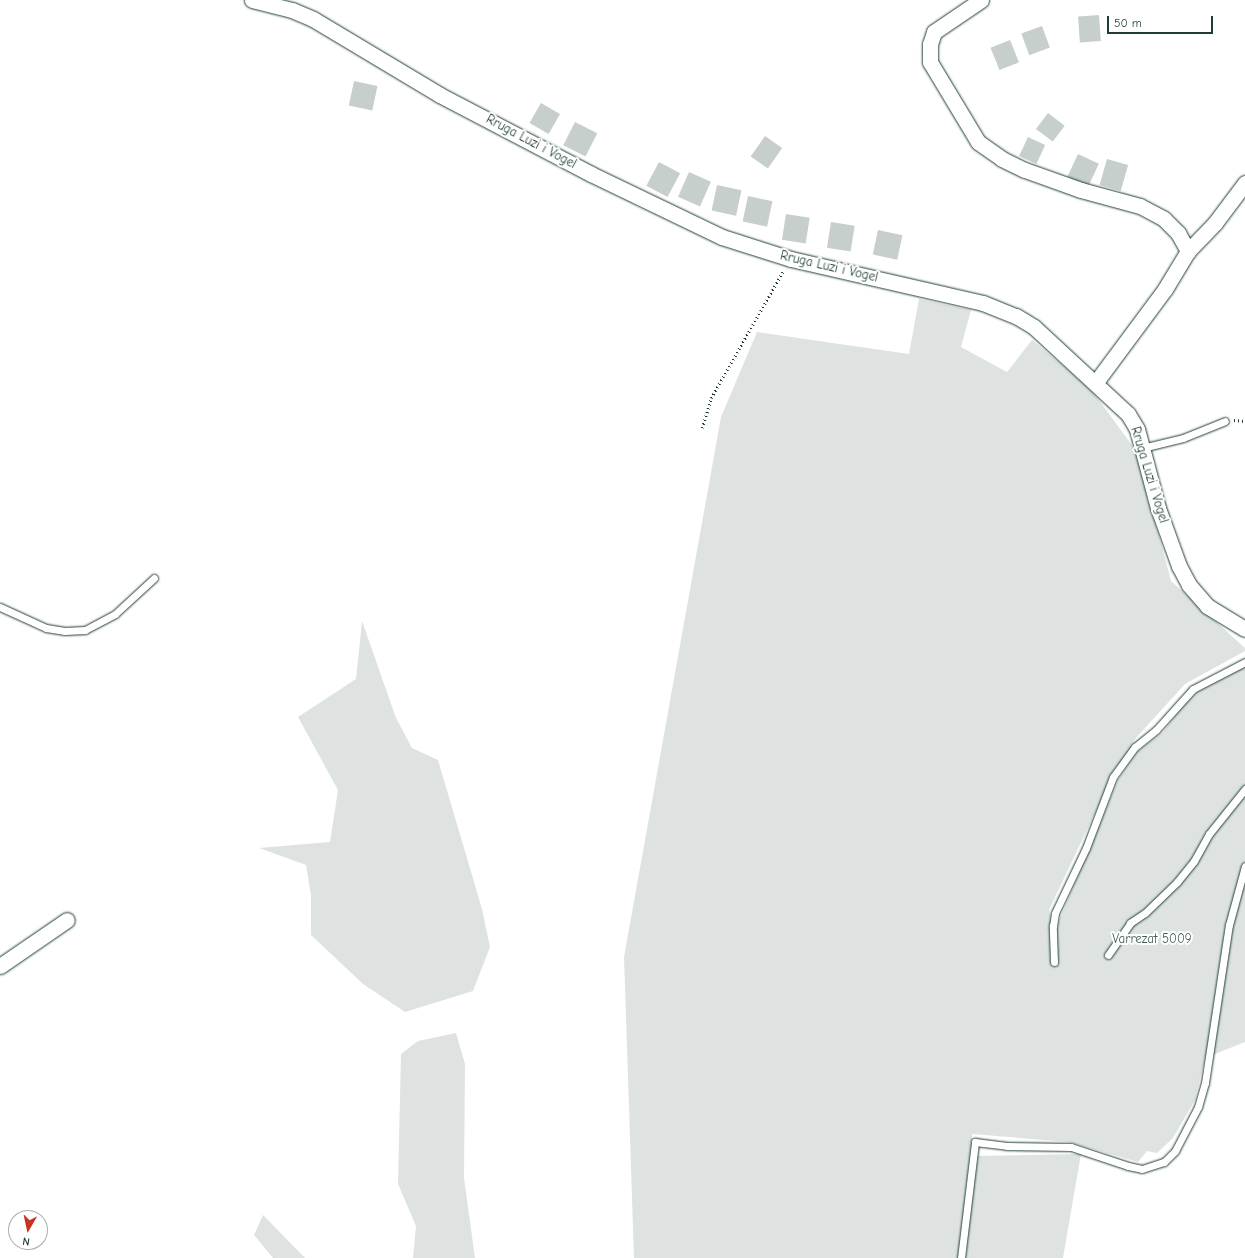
<!DOCTYPE html>
<html>
<head>
<meta charset="utf-8">
<style>
	body { margin:0 }
	#map { position:relative; width:1245px; height:1258px; overflow:hidden; background:#fff; font-family:"Comic Neue",sans-serif }
	div>[style] { position:absolute }
	[style*='--x'] { left:calc(var(--x)*1px); top:calc(var(--y)*1px); width:calc(var(--w)*1px); rotate:calc(var(--a)*1deg) }
	.green>* { inset:0; background:#dee3e2 }
	.building>* { inset:0; background:#c7cfcc; transform-origin:0 0 }
	.path>* { height:2.5px; margin-top:-1.25px; transform-origin:0; background:repeating-linear-gradient(90deg,#1f3d34 0 1px,transparent 0 4px) }
	.roads { filter:drop-shadow(0 0 1px #1f3d34) drop-shadow(0 0 1px #1f3d34) }
	.lane>* { height:7px; margin:-3.5px; padding:0 3.5px; transform-origin:3.5px; border-radius:3.5px; background:#fff }
	.street>* { height:15px; margin:-7.5px; padding:0 7.5px; transform-origin:7.5px; border-radius:7.5px; background:#fff }
	span { translate:-50% -50%; white-space:nowrap; text-align:center; line-height:1.15; -webkit-text-stroke:4px #fff; paint-order:stroke }
	.street-label { font-size:13px; color:#1f3d34 }
	.park-label { font-size:13px; color:#455e57 }
	.north { position:absolute; left:8px; top:1210px; width:40px; height:40px; box-sizing:border-box; background:#fff; border:1px solid #a5b1ae; border-radius:50%; rotate:189deg; font-size:11px; font-weight:700; line-height:16px; text-align:center; color:#1f3d34 }
	.north::after { content:''; display:block; margin:auto; width:14px; height:18px; background:#c8321e; clip-path:polygon(50% 0,100% 100%,50% 72%,0 100%) }
	.scale { position:absolute; left:1107px; top:16px; width:106px; height:18px; box-sizing:border-box; border:2px solid #1f3d34; border-top:0; padding-left:5px; font-size:12px; line-height:14px; white-space:nowrap; color:#1f3d34; -webkit-text-stroke:3px #fff; paint-order:stroke }
</style>
</head>
<body>
<div id="map">
	<div class="green">
		<div style="clip-path:polygon(919px 299px,971px 310px,961px 347px,1007px 372px,1032px 340px,1090px 388px,1137px 452px,1171px 581px,1245px 648px,1245px 651px,1185px 684px,1135px 739px,1092px 819px,1049px 910px,1058px 948px,1056px 936px,1059px 921px,1118px 780px,1137px 752px,1163px 732px,1183px 706px,1202px 688px,1245px 666px,1245px 1042px,1205px 1058px,1195px 1100px,1173px 1138px,1157px 1153px,1147px 1151px,1138px 1162px,1069px 1142px,972px 1134px,972px 1156px,1081px 1154px,1063px 1258px,634px 1258px,624px 957px,721px 417px,757px 332px,909px 354px)"></div>
		<div style="clip-path:polygon(362px 621px,396px 718px,412px 748px,438px 760px,482px 909px,490px 947px,473px 991px,405px 1012px,363px 984px,311px 935px,311px 896px,306px 865px,259px 848px,330px 842px,338px 790px,298px 717px,356px 679px)"></div>
		<div style="clip-path:polygon(456px 1033px,465px 1064px,464px 1178px,475px 1258px,413px 1258px,416px 1226px,398px 1184px,401px 1054px,418px 1041px)"></div>
		<div style="clip-path:polygon(263px 1215px,305px 1258px,273px 1258px,254px 1235px)"></div>
	</div>
	<div class="building">
		<div style="left:1099px;top:15px;width:26px;height:21px;rotate:86deg"></div>
		<div style="left:1042px;top:26px;width:23px;height:22px;rotate:70deg"></div>
		<div style="left:1010px;top:40px;width:24px;height:21px;rotate:68deg"></div>
		<div style="left:354px;top:81px;width:24px;height:25px;rotate:12deg"></div>
		<div style="left:541px;top:103px;width:22px;height:23px;rotate:30deg"></div>
		<div style="left:1048px;top:113px;width:21px;height:20px;rotate:37deg"></div>
		<div style="left:575px;top:122px;width:25px;height:26px;rotate:27deg"></div>
		<div style="left:765px;top:136px;width:21px;height:25px;rotate:35deg"></div>
		<div style="left:1028px;top:137px;width:19px;height:21px;rotate:25deg"></div>
		<div style="left:1078px;top:154px;width:23px;height:25px;rotate:25deg"></div>
		<div style="left:1107px;top:159px;width:22px;height:27px;rotate:16deg"></div>
		<div style="left:659px;top:162px;width:24px;height:27px;rotate:28deg"></div>
		<div style="left:689px;top:172px;width:24px;height:27px;rotate:24deg"></div>
		<div style="left:717px;top:185px;width:25px;height:26px;rotate:12deg"></div>
		<div style="left:748px;top:196px;width:25px;height:26px;rotate:12deg"></div>
		<div style="left:786px;top:214px;width:24px;height:26px;rotate:9deg"></div>
		<div style="left:831px;top:222px;width:24px;height:26px;rotate:9deg"></div>
		<div style="left:878px;top:230px;width:25px;height:25px;rotate:12deg"></div>
	</div>
	<div class="path">
		<div style="--x:1234;--y:420;--w:11;--a:5"></div>
		<div style="--x:702;--y:428;--w:31;--a:-73"></div>
		<div style="--x:711;--y:398;--w:146;--a:-60.4"></div>
	</div>
	<div class="roads">
		<div class="lane">
			<div style="--x:1142;--y:448;--w:42;--a:-13.7"></div>
			<div style="--x:1183;--y:438;--w:45;--a:-22"></div>
			<div style="--x:0;--y:607;--w:51;--a:24.5"></div>
			<div style="--x:46;--y:628;--w:19;--a:9"></div>
			<div style="--x:65;--y:631;--w:20;--a:-3"></div>
			<div style="--x:85;--y:630;--w:34;--a:-28"></div>
			<div style="--x:115;--y:614;--w:53;--a:-42.7"></div>
			<div style="--x:1108;--y:955;--w:39;--a:-55"></div>
			<div style="--x:1130;--y:923;--w:18;--a:-34"></div>
			<div style="--x:1145;--y:913;--w:45;--a:-44.1"></div>
			<div style="--x:1177;--y:882;--w:27;--a:-51"></div>
			<div style="--x:1194;--y:861;--w:31;--a:-61"></div>
			<div style="--x:1209;--y:834;--w:58;--a:-51.3"></div>
			<div style="--x:1054;--y:962;--w:36;--a:-92"></div>
			<div style="--x:1053;--y:926;--w:13;--a:-81"></div>
			<div style="--x:1055;--y:913;--w:72;--a:-64.5"></div>
			<div style="--x:1086;--y:848;--w:76;--a:-69.2"></div>
			<div style="--x:1113;--y:777;--w:37;--a:-54"></div>
			<div style="--x:1135;--y:747;--w:27;--a:-39"></div>
			<div style="--x:1156;--y:730;--w:55;--a:-47.9"></div>
			<div style="--x:1193;--y:689;--w:59;--a:-27.4"></div>
			<div style="--x:961;--y:1258;--w:117;--a:-83.1"></div>
			<div style="--x:975;--y:1142;--w:32;--a:7"></div>
			<div style="--x:1007;--y:1146;--w:64;--a:0.9"></div>
			<div style="--x:1071;--y:1147;--w:60;--a:18.4"></div>
			<div style="--x:1128;--y:1166;--w:14;--a:12"></div>
			<div style="--x:1142;--y:1169;--w:23;--a:-18"></div>
			<div style="--x:1164;--y:1162;--w:16;--a:-45"></div>
			<div style="--x:1175;--y:1151;--w:50;--a:-62.4"></div>
			<div style="--x:1198;--y:1107;--w:25;--a:-74"></div>
			<div style="--x:1205;--y:1083;--w:160;--a:-81.4"></div>
			<div style="--x:1229;--y:925;--w:61;--a:-74.8"></div>
		</div>
		<div class="street">
			<div style="--x:252;--y:0;--w:41;--a:14"></div>
			<div style="--x:292;--y:10;--w:23;--a:23"></div>
			<div style="--x:313;--y:19;--w:148;--a:30.9"></div>
			<div style="--x:440;--y:95;--w:170;--a:27.6"></div>
			<div style="--x:591;--y:174;--w:145;--a:25.7"></div>
			<div style="--x:722;--y:237;--w:72;--a:17.7"></div>
			<div style="--x:791;--y:259;--w:197;--a:12.9"></div>
			<div style="--x:983;--y:303;--w:35;--a:22"></div>
			<div style="--x:1016;--y:316;--w:21;--a:31"></div>
			<div style="--x:1034;--y:327;--w:128;--a:42.8"></div>
			<div style="--x:1128;--y:414;--w:17;--a:59"></div>
			<div style="--x:1137;--y:429;--w:82;--a:75.1"></div>
			<div style="--x:1158;--y:508;--w:62;--a:70.1"></div>
			<div style="--x:1179;--y:566;--w:21;--a:62"></div>
			<div style="--x:1189;--y:585;--w:28;--a:49"></div>
			<div style="--x:1207;--y:606;--w:44;--a:31.2"></div>
			<div style="--x:981;--y:0;--w:57;--a:145.8"></div>
			<div style="--x:934;--y:32;--w:13;--a:108"></div>
			<div style="--x:930;--y:44;--w:18;--a:90"></div>
			<div style="--x:930;--y:62;--w:93;--a:59"></div>
			<div style="--x:978;--y:142;--w:29;--a:35"></div>
			<div style="--x:1002;--y:159;--w:25;--a:26"></div>
			<div style="--x:1025;--y:170;--w:59;--a:19.7"></div>
			<div style="--x:1081;--y:190;--w:61;--a:15.2"></div>
			<div style="--x:1140;--y:206;--w:27;--a:28"></div>
			<div style="--x:1164;--y:219;--w:20;--a:45"></div>
			<div style="--x:1178;--y:233;--w:21;--a:61"></div>
			<div style="--x:1096;--y:382;--w:116;--a:-53.4"></div>
			<div style="--x:1165;--y:289;--w:44;--a:-58.8"></div>
			<div style="--x:1188;--y:251;--w:39;--a:-46"></div>
			<div style="--x:1215;--y:223;--w:50;--a:-53.1"></div>
			<div style="--x:0;--y:966;--w:81;--a:-34.5"></div>
		</div>
	</div>
	<div class="street-label">
		<span style="left:531px;top:142px;rotate:28deg">Rruga Luzi i Vogel</span>
		<span style="left:829px;top:267px;rotate:13deg">Rruga Luzi i Vogel</span>
		<span style="left:1149px;top:475px;rotate:73deg">Rruga Luzi i Vogel</span>
	</div>
	<div class="park-label">
		<span style="left:1152px;top:939px">Varrezat 5009</span>
	</div>
	<div class="north">N</div>
	<div class="scale">50 m</div>
</div>
</body>
</html>
